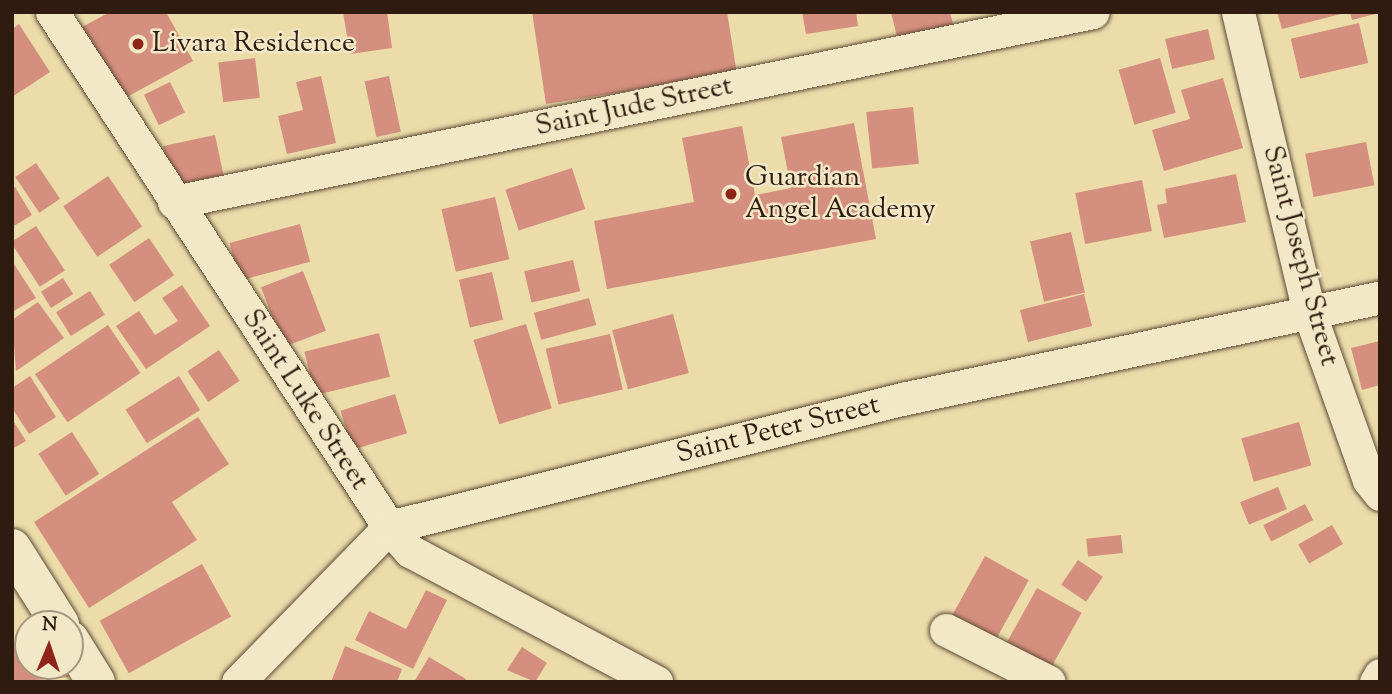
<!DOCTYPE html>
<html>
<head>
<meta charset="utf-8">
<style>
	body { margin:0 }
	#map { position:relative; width:1392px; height:694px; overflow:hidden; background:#ebdcaa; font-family:"Sorts Mill Goudy",serif }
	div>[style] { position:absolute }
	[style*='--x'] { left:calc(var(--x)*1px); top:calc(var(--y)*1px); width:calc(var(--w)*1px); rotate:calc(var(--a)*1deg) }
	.building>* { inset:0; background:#d58f7e; transform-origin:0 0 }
	.roads { filter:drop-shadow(0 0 2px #5e4b36) drop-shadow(0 0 2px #5e4b36) }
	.street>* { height:33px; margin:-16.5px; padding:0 16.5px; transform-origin:16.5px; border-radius:16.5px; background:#f2e8c8 }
	.secondary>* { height:38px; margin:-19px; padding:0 19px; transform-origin:19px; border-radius:19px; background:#f2e8c8 }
	.dots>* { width:19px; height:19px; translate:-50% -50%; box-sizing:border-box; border:4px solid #f2e8c8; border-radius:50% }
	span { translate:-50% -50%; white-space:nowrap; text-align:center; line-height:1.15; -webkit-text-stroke:5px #f2e8c8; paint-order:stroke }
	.poi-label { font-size:28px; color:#2f1b0f }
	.left { translate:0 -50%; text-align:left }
	.street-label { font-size:28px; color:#2f1b0f }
	.frame { position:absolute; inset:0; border:14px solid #2f1b0f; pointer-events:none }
	.north { position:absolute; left:14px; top:610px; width:70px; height:70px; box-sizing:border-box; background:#f2e8c8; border:2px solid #a4967e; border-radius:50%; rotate:2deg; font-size:19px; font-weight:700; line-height:28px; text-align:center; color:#2f1b0f }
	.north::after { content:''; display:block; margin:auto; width:24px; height:32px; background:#8f2418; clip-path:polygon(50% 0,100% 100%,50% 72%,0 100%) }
</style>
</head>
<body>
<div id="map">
	<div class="building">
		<div style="clip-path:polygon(110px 12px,166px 12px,193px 61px,125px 98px,82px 27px)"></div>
		<div style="clip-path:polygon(343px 12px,387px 12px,392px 48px,350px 54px)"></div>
		<div style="clip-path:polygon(532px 12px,727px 12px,737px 74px,546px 104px)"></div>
		<div style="clip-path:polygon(802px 12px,856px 12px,858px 26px,806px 34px)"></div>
		<div style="clip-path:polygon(891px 12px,950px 12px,954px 28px,898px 41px)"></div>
		<div style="clip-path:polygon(1277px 12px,1345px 12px,1345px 13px,1282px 29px)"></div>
		<div style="clip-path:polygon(1350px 12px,1378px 12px,1379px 13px,1352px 20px)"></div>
		<div style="left:1359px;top:23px;width:41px;height:70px;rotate:77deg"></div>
		<div style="clip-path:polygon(19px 24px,50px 72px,12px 97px,12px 29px)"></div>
		<div style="left:1208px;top:29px;width:31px;height:44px;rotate:77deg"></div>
		<div style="left:255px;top:58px;width:40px;height:37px;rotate:83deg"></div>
		<div style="left:1160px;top:58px;width:57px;height:43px;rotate:74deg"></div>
		<div style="clip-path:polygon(321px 76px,336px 143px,287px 154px,278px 116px,303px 110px,296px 82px)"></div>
		<div style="left:389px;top:76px;width:57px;height:25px;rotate:78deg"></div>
		<div style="clip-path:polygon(1223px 78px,1243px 148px,1164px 171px,1152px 130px,1190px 119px,1181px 90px)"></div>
		<div style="left:170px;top:82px;width:34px;height:29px;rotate:64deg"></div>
		<div style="left:913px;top:107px;width:57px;height:47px;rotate:84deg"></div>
		<div style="clip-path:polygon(854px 123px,876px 239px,607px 289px,594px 221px,694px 202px,682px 138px,742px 126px,755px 195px,791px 188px,781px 137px)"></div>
		<div style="left:215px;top:135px;width:44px;height:53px;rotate:78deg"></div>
		<div style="left:1366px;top:142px;width:44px;height:62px;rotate:79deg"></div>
		<div style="left:36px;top:163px;width:43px;height:25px;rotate:56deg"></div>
		<div style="left:572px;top:168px;width:43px;height:70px;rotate:72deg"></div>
		<div style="clip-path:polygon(1236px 174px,1246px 222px,1164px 238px,1157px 205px,1167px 203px,1165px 189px)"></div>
		<div style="left:108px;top:176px;width:61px;height:54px;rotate:56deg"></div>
		<div style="left:1142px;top:180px;width:52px;height:68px;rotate:79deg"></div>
		<div style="clip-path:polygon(15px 187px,32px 215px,12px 227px,12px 189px)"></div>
		<div style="left:495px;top:197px;width:64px;height:55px;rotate:77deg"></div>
		<div style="left:300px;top:224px;width:39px;height:73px;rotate:75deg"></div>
		<div style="left:36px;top:226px;width:53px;height:30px;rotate:57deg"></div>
		<div style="left:1071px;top:232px;width:62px;height:42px;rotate:77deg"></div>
		<div style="left:149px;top:238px;width:45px;height:48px;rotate:56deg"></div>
		<div style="left:573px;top:260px;width:32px;height:50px;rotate:77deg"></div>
		<div style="clip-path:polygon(12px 261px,36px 298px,12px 312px)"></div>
		<div style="left:303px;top:271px;width:64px;height:45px;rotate:69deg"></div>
		<div style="left:492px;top:272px;width:49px;height:34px;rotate:77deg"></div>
		<div style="left:63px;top:278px;width:19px;height:26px;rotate:58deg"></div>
		<div style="clip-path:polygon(182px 285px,210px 326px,146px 369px,116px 326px,139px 311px,155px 335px,178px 321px,162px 298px)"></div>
		<div style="left:90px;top:291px;width:28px;height:40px;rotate:58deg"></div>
		<div style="left:1084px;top:294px;width:33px;height:66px;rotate:76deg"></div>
		<div style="left:589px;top:298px;width:28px;height:57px;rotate:75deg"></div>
		<div style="clip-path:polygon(38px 302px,64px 338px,16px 371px,12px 320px)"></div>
		<div style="left:673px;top:314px;width:61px;height:63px;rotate:75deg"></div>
		<div style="left:526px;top:324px;width:88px;height:55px;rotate:73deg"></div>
		<div style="left:108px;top:325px;width:58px;height:88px;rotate:56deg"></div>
		<div style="left:379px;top:333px;width:45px;height:77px;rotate:76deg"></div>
		<div style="left:610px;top:334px;width:57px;height:66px;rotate:77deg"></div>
		<div style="clip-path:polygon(1380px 341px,1380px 385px,1362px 390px,1351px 348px)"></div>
		<div style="left:219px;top:350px;width:37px;height:38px;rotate:56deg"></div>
		<div style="clip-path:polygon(30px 376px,56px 417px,29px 434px,12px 408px,12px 388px)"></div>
		<div style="left:179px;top:376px;width:40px;height:63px;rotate:58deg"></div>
		<div style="left:395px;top:394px;width:41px;height:57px;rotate:73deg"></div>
		<div style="clip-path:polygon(198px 417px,229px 464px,172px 502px,197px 540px,89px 608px,34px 522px)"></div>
		<div style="clip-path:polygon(12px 419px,26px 441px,12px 449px)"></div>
		<div style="left:1299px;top:422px;width:45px;height:60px;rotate:74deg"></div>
		<div style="left:72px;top:432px;width:50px;height:40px;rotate:57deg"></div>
		<div style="left:1278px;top:487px;width:24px;height:41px;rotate:68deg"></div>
		<div style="left:1305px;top:504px;width:18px;height:47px;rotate:63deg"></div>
		<div style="left:1332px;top:525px;width:22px;height:39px;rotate:60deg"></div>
		<div style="left:1121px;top:535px;width:18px;height:35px;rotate:84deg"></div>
		<div style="left:985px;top:556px;width:50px;height:68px;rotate:29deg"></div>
		<div style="left:1078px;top:560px;width:30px;height:30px;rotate:34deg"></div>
		<div style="left:202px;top:564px;width:60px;height:117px;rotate:61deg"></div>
		<div style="left:1037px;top:588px;width:51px;height:65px;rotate:29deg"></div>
		<div style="clip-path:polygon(426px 590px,447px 600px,413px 669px,355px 640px,369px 611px,406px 629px)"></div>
		<div style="clip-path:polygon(28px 639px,28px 666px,61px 666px,69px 677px,12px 682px,12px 650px)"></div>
		<div style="clip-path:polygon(345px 646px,402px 669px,397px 682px,331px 682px)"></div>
		<div style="clip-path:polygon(522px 647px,547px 663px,535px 682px,507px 670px)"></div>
		<div style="clip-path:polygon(429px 657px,466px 679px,465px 682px,414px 682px)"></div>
	</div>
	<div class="roads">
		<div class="street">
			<div style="--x:52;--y:12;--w:615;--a:56.8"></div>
			<div style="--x:389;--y:527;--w:32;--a:49"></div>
			<div style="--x:410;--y:551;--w:279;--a:28"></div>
			<div style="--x:1238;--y:12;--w:305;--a:76.7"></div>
			<div style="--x:1308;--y:309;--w:182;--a:70.4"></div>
			<div style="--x:1369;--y:480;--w:18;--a:52"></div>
			<div style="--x:174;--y:202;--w:938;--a:-11.68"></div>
			<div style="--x:946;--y:630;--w:115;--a:26.8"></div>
			<div style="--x:238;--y:682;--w:216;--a:-45.7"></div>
			<div style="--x:389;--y:527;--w:529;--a:-14.01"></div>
			<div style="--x:902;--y:399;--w:489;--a:-12"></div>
			<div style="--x:1376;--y:682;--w:8;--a:-60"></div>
		</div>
		<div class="secondary">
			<div style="--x:12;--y:548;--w:90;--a:57.7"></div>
			<div style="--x:70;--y:640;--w:49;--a:58.2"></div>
		</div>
	</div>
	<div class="dots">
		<div style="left:138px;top:44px;background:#8f2418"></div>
		<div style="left:731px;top:194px;background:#8f2418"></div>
	</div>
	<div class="poi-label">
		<span class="left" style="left:152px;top:44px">Livara Residence</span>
		<span class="left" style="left:745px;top:194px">Guardian<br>Angel Academy</span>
	</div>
	<div class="street-label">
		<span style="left:634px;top:107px;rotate:-12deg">Saint Jude Street</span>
		<span style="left:1300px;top:256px;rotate:75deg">Saint Joseph Street</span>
		<span style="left:305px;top:400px;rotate:57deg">Saint Luke Street</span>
		<span style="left:778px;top:430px;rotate:-14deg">Saint Peter Street</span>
	</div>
	<div class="frame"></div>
	<div class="north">N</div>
</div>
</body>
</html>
